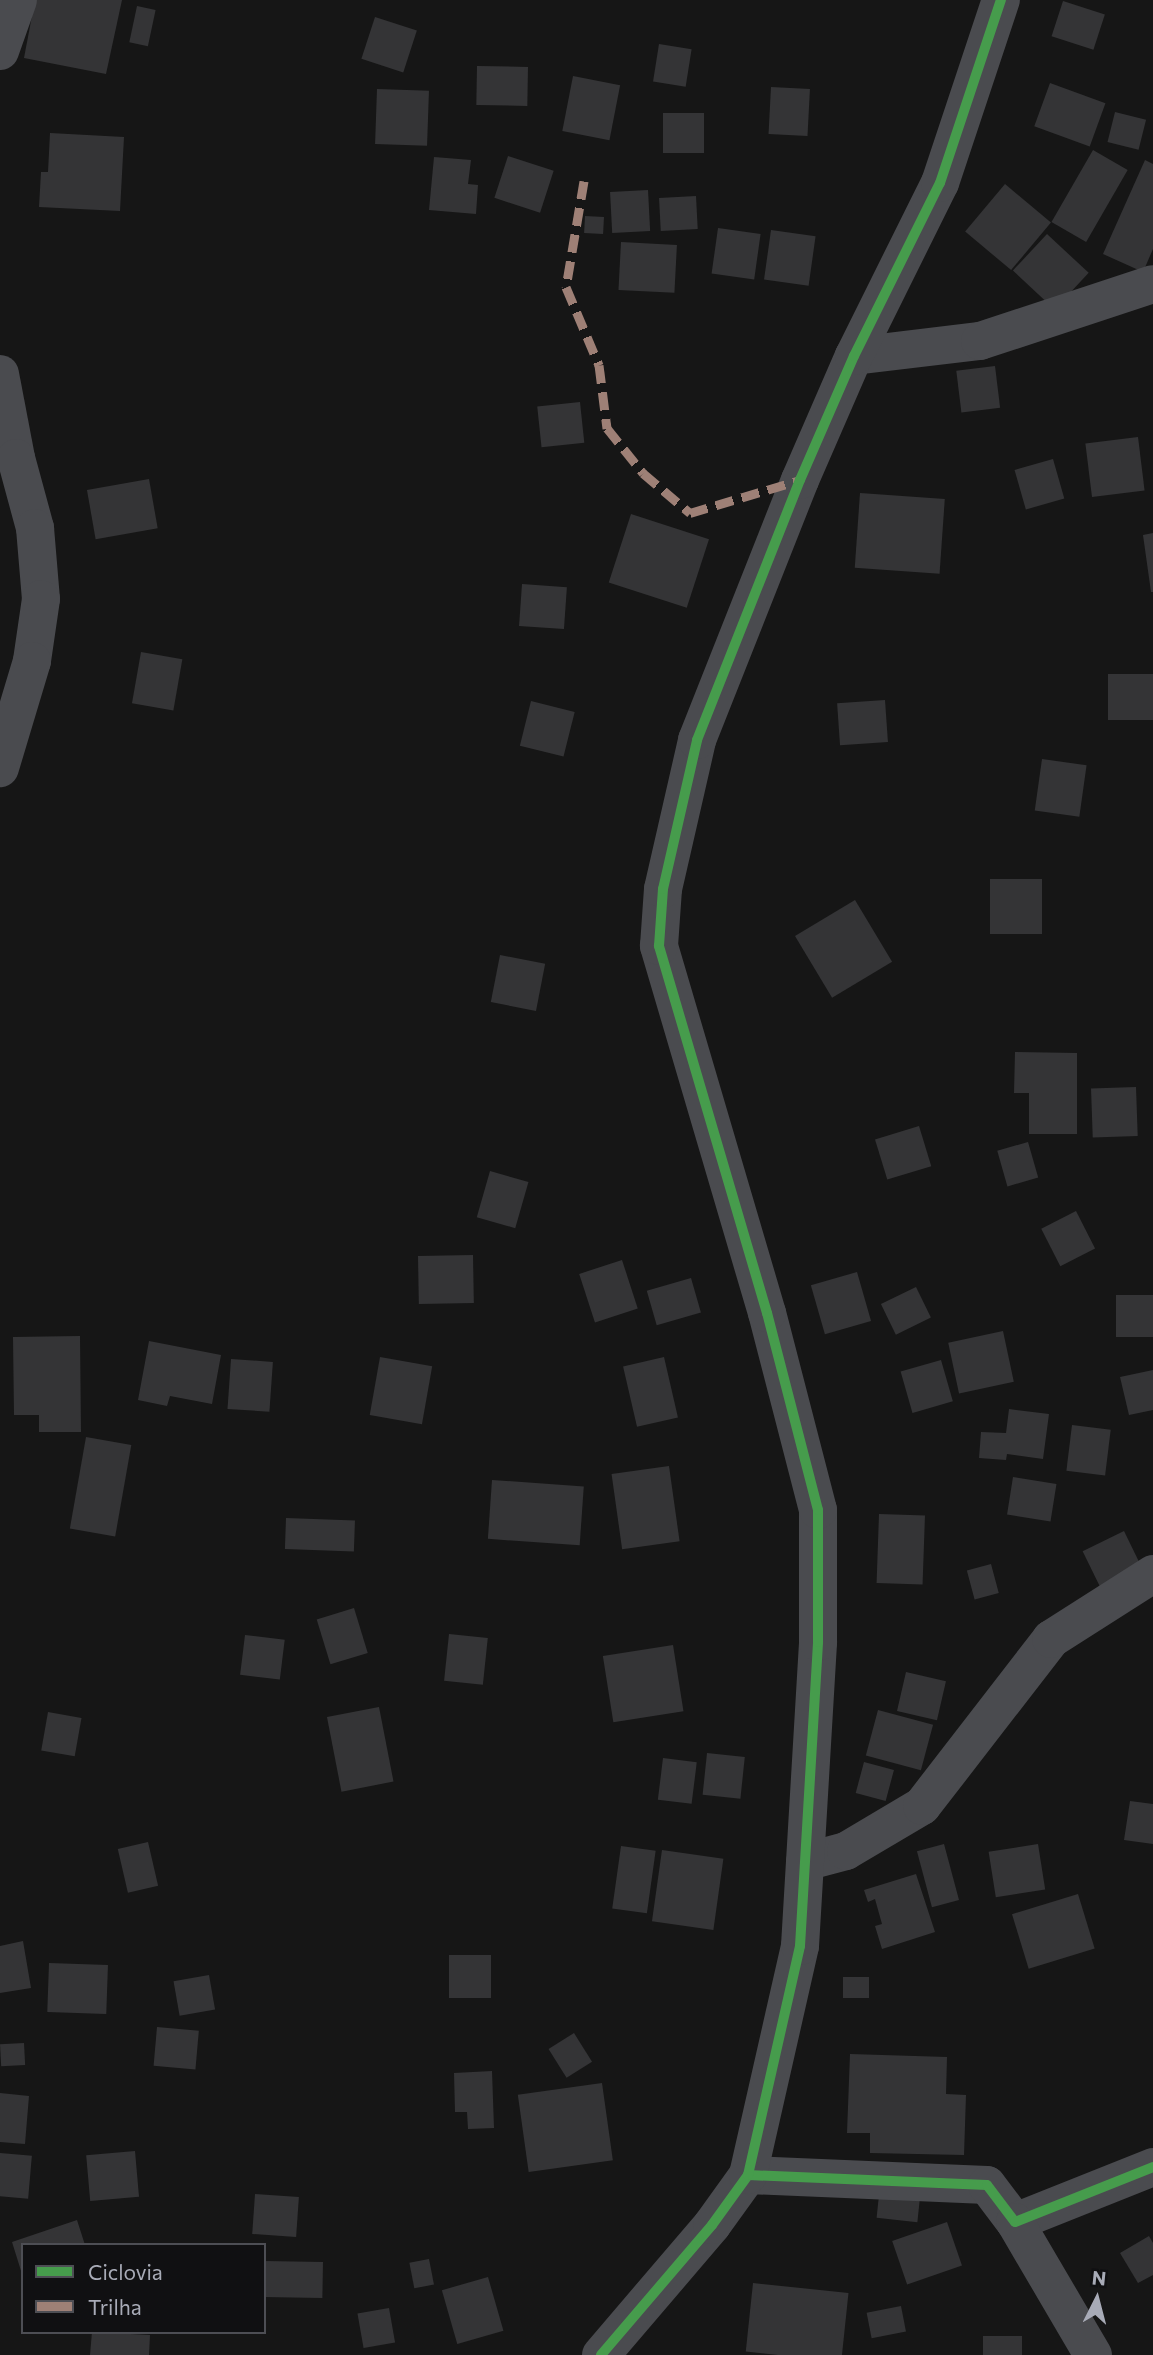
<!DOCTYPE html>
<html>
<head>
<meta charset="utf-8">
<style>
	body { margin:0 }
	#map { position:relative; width:1153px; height:2355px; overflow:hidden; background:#161616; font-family:Commissioner,sans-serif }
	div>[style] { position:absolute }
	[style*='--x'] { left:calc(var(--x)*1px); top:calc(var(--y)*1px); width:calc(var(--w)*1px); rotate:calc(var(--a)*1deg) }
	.building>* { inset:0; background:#343436; transform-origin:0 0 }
	.minor>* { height:38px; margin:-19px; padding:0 19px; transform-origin:19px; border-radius:19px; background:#4a4b4f }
	.quiet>* { height:9px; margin-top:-4.5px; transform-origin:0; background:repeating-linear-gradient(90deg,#9e8076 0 18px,transparent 0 27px) }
	.cycleway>* { height:10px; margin:-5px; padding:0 5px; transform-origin:5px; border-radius:5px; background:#469c4c }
	span { translate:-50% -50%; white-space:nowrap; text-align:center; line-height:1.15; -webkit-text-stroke:5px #101012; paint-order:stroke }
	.legend { position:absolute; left:21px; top:2243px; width:245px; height:91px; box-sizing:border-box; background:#101012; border:2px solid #4d4e54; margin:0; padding:9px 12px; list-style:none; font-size:21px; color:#a8abb7 }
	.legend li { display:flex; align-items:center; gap:14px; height:35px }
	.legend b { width:35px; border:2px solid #4d4e54 }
	.north { position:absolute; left:1062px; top:2264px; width:70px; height:70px; -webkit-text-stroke:5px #101012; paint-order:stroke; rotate:6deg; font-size:19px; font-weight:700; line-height:28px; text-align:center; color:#a8abb7 }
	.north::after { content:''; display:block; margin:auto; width:24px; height:32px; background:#a8abb7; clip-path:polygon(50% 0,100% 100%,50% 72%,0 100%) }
</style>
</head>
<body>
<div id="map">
	<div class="building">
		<div style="clip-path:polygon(35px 0,122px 0,106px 74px,24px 58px)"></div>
		<div style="left:1063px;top:1px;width:44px;height:37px;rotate:18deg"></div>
		<div style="left:137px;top:6px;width:19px;height:37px;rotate:12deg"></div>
		<div style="left:375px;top:17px;width:44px;height:44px;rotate:18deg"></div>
		<div style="left:659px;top:44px;width:33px;height:38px;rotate:9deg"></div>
		<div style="left:477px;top:66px;width:51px;height:39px;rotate:1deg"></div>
		<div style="left:573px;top:76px;width:48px;height:56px;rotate:11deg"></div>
		<div style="left:1050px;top:83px;width:59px;height:46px;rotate:20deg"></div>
		<div style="left:771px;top:87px;width:39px;height:47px;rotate:3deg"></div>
		<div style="left:377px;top:89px;width:52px;height:55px;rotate:2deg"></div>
		<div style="left:1115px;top:112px;width:32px;height:31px;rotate:14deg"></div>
		<div style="left:663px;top:113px;width:41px;height:40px"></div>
		<div style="clip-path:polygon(50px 133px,124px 137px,120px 211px,39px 207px,41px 172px,48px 172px)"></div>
		<div style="left:1093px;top:150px;width:40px;height:83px;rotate:30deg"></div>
		<div style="left:508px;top:156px;width:48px;height:44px;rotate:18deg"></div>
		<div style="clip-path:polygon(434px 157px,471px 160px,468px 184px,478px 185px,476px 214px,429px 210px)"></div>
		<div style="clip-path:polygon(1145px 160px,1153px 164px,1153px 249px,1143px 272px,1103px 254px)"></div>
		<div style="left:1005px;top:184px;width:60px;height:62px;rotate:40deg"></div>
		<div style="left:648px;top:190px;width:41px;height:38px;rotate:87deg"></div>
		<div style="left:696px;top:196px;width:33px;height:37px;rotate:87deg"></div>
		<div style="left:585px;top:216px;width:19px;height:17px;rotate:3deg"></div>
		<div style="left:718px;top:228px;width:43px;height:46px;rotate:8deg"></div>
		<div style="left:771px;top:230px;width:45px;height:50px;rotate:8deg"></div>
		<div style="left:1047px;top:234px;width:57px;height:50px;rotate:43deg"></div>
		<div style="left:621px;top:242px;width:56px;height:48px;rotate:3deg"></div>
		<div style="left:995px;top:366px;width:42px;height:39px;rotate:83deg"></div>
		<div style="left:580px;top:402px;width:41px;height:43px;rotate:84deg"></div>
		<div style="left:1138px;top:437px;width:54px;height:53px;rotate:83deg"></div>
		<div style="left:1053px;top:459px;width:41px;height:40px;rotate:74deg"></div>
		<div style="left:149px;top:479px;width:50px;height:63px;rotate:80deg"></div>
		<div style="left:860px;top:493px;width:85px;height:75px;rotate:4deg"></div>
		<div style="left:631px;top:514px;width:82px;height:72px;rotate:18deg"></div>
		<div style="clip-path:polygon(1153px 533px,1153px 592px,1151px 592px,1143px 535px)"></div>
		<div style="left:522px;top:584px;width:45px;height:42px;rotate:4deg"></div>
		<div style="left:141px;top:652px;width:42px;height:52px;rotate:10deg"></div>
		<div style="left:1153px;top:674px;width:46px;height:45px;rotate:90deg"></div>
		<div style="left:885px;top:700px;width:42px;height:48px;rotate:86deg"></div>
		<div style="left:531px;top:701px;width:45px;height:46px;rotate:14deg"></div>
		<div style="left:1042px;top:759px;width:45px;height:52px;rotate:8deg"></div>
		<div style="left:990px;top:879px;width:52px;height:55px"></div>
		<div style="left:855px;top:900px;width:72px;height:70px;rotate:59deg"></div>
		<div style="left:500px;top:955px;width:46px;height:48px;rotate:11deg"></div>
		<div style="clip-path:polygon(1015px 1052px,1077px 1053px,1077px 1134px,1029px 1134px,1029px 1093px,1014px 1093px)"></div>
		<div style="left:1136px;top:1087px;width:49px;height:45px;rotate:88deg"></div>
		<div style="left:919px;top:1126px;width:42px;height:46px;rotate:73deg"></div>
		<div style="left:1028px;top:1142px;width:37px;height:32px;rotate:74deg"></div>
		<div style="left:490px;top:1171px;width:40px;height:48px;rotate:16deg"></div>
		<div style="left:1076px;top:1211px;width:42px;height:39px;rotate:63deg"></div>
		<div style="left:473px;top:1255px;width:48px;height:55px;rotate:89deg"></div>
		<div style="left:622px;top:1260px;width:51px;height:45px;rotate:72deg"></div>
		<div style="left:857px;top:1272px;width:51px;height:48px;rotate:74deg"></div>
		<div style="left:691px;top:1278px;width:36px;height:46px;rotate:74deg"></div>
		<div style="left:916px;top:1287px;width:34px;height:39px;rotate:64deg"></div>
		<div style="left:1116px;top:1295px;width:37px;height:42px"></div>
		<div style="left:1003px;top:1331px;width:52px;height:56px;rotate:78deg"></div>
		<div style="clip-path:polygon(80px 1336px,81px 1432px,39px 1432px,39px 1415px,14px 1415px,13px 1337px)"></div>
		<div style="clip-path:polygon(149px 1341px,221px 1355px,212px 1404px,170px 1396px,167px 1406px,138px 1400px)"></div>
		<div style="left:380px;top:1357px;width:53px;height:59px;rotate:10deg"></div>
		<div style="left:664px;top:1357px;width:62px;height:42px;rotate:77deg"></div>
		<div style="left:231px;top:1359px;width:42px;height:50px;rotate:4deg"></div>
		<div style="left:941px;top:1360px;width:43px;height:42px;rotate:74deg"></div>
		<div style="clip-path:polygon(1153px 1370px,1153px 1410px,1129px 1415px,1120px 1377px)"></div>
		<div style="clip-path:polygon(1009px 1409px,1049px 1414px,1043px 1459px,1007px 1454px,1006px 1460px,979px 1458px,981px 1432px,1006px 1433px)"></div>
		<div style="left:1072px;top:1425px;width:39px;height:46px;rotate:7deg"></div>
		<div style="left:86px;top:1437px;width:46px;height:93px;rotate:10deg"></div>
		<div style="left:669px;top:1466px;width:76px;height:58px;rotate:82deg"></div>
		<div style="left:1013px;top:1477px;width:44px;height:38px;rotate:9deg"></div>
		<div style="left:492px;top:1480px;width:92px;height:59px;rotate:4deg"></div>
		<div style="left:879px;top:1514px;width:46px;height:69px;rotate:2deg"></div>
		<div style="left:286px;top:1518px;width:69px;height:31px;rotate:2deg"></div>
		<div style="left:1124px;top:1531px;width:43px;height:46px;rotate:64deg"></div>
		<div style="left:991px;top:1564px;width:30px;height:25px;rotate:75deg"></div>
		<div style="left:354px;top:1608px;width:47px;height:39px;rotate:73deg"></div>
		<div style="left:449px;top:1634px;width:39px;height:47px;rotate:6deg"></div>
		<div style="left:245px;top:1635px;width:40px;height:40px;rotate:7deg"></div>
		<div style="left:673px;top:1645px;width:67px;height:71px;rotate:81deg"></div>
		<div style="left:906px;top:1672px;width:41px;height:40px;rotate:13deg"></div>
		<div style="left:379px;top:1707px;width:76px;height:53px;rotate:79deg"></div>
		<div style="left:878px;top:1710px;width:57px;height:47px;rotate:15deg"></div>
		<div style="left:48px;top:1712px;width:34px;height:39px;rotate:10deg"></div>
		<div style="left:707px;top:1753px;width:38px;height:42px;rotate:6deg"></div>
		<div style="left:663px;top:1758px;width:34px;height:42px;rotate:7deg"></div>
		<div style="left:864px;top:1762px;width:31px;height:32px;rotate:15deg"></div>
		<div style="clip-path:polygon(1130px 1801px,1153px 1804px,1153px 1844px,1124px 1840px)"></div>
		<div style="left:148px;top:1842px;width:45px;height:31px;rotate:77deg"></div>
		<div style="left:944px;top:1844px;width:58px;height:28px;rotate:75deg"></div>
		<div style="left:1038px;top:1844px;width:46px;height:50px;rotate:81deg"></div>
		<div style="left:621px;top:1846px;width:35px;height:63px;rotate:8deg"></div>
		<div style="left:662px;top:1850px;width:62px;height:72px;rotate:8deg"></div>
		<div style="clip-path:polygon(916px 1874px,935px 1932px,882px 1949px,875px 1926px,882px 1924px,875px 1899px,868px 1902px,864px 1890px)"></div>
		<div style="left:1078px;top:1894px;width:57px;height:69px;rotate:73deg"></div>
		<div style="clip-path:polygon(23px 1941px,31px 1988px,0 1993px,0 1946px)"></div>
		<div style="left:449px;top:1955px;width:42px;height:43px"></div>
		<div style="left:49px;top:1963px;width:59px;height:49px;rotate:2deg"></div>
		<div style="left:209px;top:1975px;width:35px;height:36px;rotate:80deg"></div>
		<div style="left:843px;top:1977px;width:26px;height:21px"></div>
		<div style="left:157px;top:2027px;width:42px;height:39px;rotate:5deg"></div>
		<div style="left:574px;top:2033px;width:34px;height:30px;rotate:58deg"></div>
		<div style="left:24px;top:2043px;width:22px;height:24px;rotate:87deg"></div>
		<div style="clip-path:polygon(850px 2054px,947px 2057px,946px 2094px,966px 2095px,964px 2155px,870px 2153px,870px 2133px,847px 2133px)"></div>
		<div style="clip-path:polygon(492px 2071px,494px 2128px,468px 2129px,467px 2112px,455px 2112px,454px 2073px)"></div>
		<div style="left:602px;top:2083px;width:78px;height:85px;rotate:82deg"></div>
		<div style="clip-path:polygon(0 2093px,29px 2096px,25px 2144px,0 2142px)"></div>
		<div style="left:135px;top:2151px;width:46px;height:49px;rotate:85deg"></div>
		<div style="left:0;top:2153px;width:32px;height:43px;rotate:5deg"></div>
		<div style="left:255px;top:2194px;width:44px;height:40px;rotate:4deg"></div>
		<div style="left:879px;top:2195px;width:41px;height:23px;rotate:6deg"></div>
		<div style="clip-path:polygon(77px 2220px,85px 2245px,23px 2245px,22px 2274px,12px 2242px)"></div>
		<div style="left:947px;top:2222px;width:46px;height:58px;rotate:71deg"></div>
		<div style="clip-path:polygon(1149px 2236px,1153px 2243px,1153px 2275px,1138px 2283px,1120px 2253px)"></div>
		<div style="left:429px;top:2259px;width:26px;height:20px;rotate:79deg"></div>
		<div style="left:264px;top:2261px;width:59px;height:36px;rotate:1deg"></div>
		<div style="left:488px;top:2277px;width:56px;height:48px;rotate:74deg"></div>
		<div style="left:753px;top:2283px;width:96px;height:69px;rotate:6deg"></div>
		<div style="left:901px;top:2306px;width:26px;height:35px;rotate:79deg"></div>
		<div style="left:389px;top:2308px;width:35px;height:32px;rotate:80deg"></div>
		<div style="clip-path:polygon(92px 2332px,150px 2335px,149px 2355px,90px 2355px)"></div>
		<div style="left:983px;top:2336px;width:39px;height:19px"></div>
	</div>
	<div class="minor">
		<div style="--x:0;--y:51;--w:54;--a:-70.6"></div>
		<div style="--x:854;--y:356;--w:127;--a:-6.8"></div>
		<div style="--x:980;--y:341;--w:182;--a:-18.2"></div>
		<div style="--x:0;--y:374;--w:86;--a:79.2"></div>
		<div style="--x:16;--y:458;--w:73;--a:74.8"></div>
		<div style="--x:35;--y:528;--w:71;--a:85.2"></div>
		<div style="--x:41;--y:599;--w:63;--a:98.3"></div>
		<div style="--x:32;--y:661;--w:112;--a:106.7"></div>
		<div style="--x:805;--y:1862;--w:42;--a:-15"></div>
		<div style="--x:846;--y:1851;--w:88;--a:-30.6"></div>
		<div style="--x:922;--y:1806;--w:211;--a:-52.3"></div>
		<div style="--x:1051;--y:1639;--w:121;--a:-32.5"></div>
		<div style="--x:748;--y:2175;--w:239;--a:2.4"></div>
		<div style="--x:987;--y:2185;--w:46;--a:52.9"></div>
		<div style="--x:1015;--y:2222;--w:149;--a:-21.7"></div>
		<div style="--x:1015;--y:2222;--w:154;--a:59.6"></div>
		<div style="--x:601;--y:2355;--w:171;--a:-49.5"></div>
		<div style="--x:712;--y:2225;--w:62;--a:-54.2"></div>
		<div style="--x:748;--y:2175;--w:235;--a:-77.2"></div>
		<div style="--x:800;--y:1946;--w:305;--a:-86.6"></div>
		<div style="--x:818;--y:1642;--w:132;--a:-90"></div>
		<div style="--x:818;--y:1510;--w:203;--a:-104.5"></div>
		<div style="--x:767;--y:1313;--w:383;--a:-106.4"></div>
		<div style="--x:659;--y:946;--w:57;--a:-86"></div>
		<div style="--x:663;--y:889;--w:153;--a:-77.1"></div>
		<div style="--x:697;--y:740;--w:280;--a:-68.4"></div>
		<div style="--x:800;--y:480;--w:135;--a:-66.5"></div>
		<div style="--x:854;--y:356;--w:193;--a:-63.6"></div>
		<div style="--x:940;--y:183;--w:193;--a:-71.6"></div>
	</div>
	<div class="quiet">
		<div style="--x:584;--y:181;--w:108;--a:99.6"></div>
		<div style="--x:566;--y:287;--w:85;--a:67.1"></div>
		<div style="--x:599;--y:365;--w:64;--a:82.8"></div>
		<div style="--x:607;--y:428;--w:58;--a:51.3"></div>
		<div style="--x:643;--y:473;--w:62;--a:40.4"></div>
		<div style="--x:690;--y:513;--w:115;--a:-16.7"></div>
	</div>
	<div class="cycleway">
		<div style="--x:748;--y:2175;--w:239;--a:2.4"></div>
		<div style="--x:987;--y:2185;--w:46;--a:52.9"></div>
		<div style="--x:1015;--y:2222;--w:149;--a:-21.7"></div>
		<div style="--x:601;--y:2355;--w:171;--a:-49.5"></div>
		<div style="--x:712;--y:2225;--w:62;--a:-54.2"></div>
		<div style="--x:748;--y:2175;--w:235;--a:-77.2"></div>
		<div style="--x:800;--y:1946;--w:305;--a:-86.6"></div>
		<div style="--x:818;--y:1642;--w:132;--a:-90"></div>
		<div style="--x:818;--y:1510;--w:203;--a:-104.5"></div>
		<div style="--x:767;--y:1313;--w:383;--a:-106.4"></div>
		<div style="--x:659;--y:946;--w:57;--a:-86"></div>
		<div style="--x:663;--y:889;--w:153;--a:-77.1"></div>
		<div style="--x:697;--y:740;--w:280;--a:-68.4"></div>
		<div style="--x:800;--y:480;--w:135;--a:-66.5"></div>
		<div style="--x:854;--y:356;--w:193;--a:-63.6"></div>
		<div style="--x:940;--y:183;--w:193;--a:-71.6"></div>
	</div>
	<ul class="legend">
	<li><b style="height:9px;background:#469c4c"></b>Ciclovia</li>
	<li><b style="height:9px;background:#9e8076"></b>Trilha</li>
	</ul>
	<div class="north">N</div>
</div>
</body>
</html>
